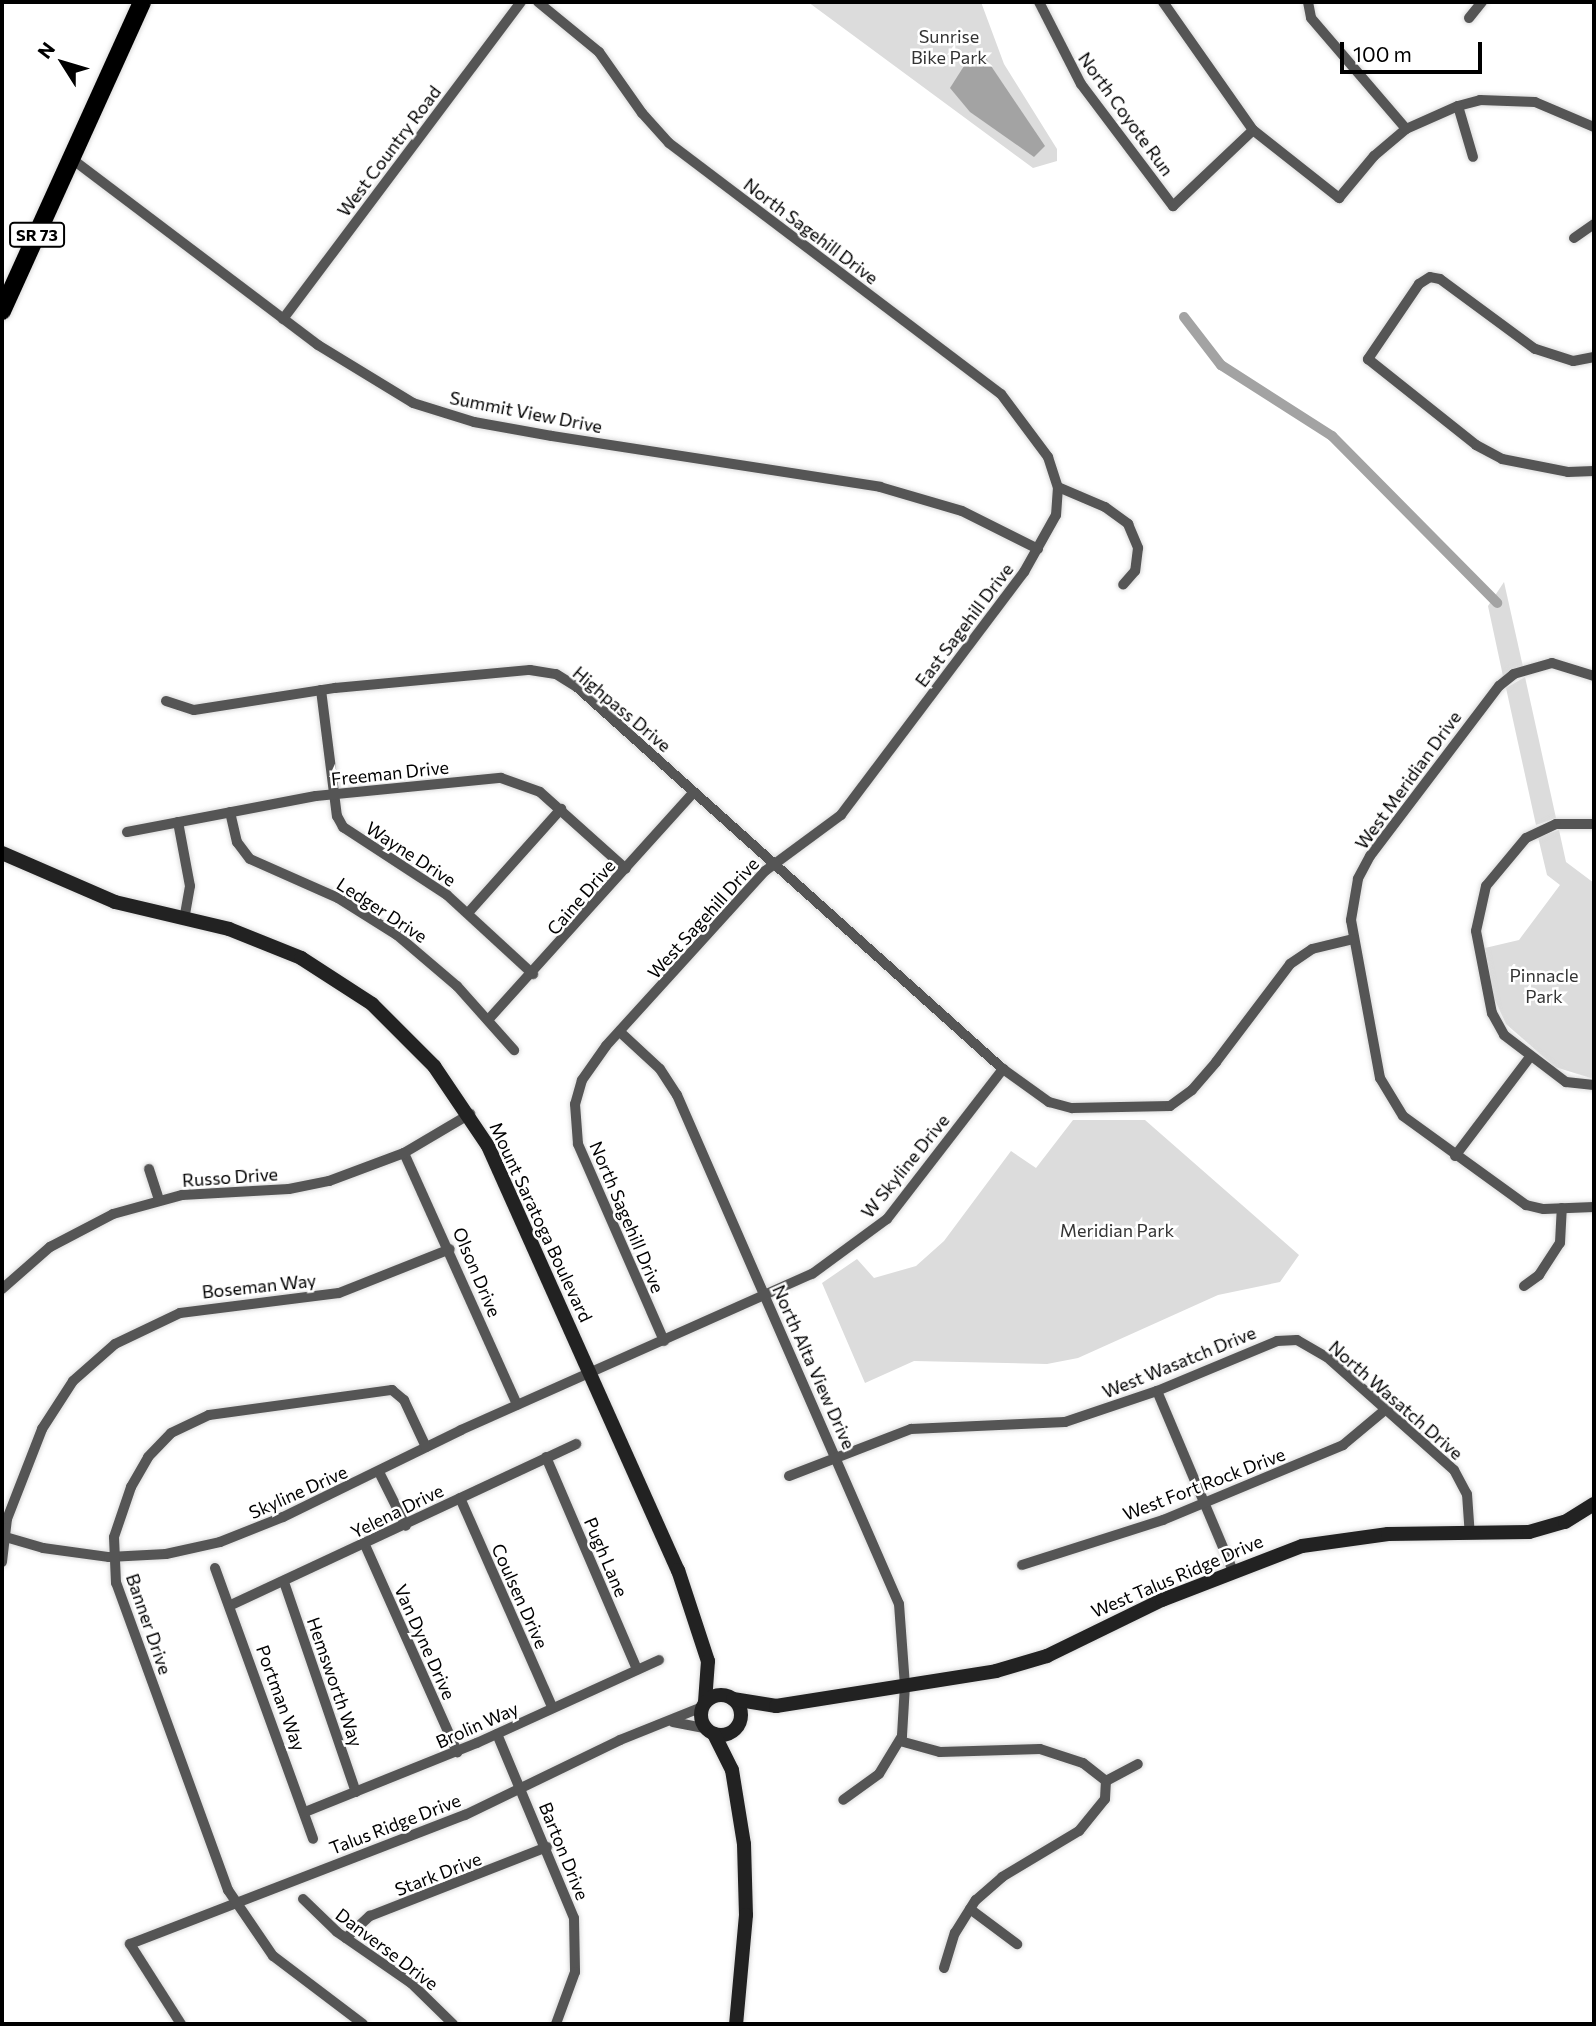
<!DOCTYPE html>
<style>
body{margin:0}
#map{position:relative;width:1596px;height:2026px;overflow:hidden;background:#fff;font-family:Commissioner,sans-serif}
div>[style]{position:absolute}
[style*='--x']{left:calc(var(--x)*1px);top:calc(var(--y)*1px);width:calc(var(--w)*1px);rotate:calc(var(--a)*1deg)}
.green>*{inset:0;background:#dcdcdc}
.water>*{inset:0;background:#a3a3a3}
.canal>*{height:10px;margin:-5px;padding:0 5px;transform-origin:5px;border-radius:5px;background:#a3a3a3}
.roads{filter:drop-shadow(0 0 2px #dbdbdb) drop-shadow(0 0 2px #dbdbdb)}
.street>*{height:10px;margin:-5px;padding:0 5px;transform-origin:5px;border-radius:5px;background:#555}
.secondary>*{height:14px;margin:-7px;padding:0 7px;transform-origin:7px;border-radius:7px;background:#222}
.secondary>.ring{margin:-7px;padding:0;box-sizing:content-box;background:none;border:14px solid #222;border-radius:50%}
.highway>*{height:18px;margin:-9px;padding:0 9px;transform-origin:9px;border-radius:9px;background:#000}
span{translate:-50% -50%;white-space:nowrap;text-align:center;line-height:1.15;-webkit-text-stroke:5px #fff;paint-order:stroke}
.shield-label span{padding:2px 5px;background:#fff;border:2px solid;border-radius:5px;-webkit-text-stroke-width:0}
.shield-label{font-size:16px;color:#000;font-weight:700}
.park-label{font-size:18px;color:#333}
.street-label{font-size:18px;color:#000}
.frame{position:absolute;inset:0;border:4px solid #000;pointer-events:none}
.north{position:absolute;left:28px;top:28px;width:70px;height:70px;-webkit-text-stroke:5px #fff;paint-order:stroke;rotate:307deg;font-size:19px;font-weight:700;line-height:28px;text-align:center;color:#000}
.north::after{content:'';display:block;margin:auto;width:24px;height:32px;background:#000;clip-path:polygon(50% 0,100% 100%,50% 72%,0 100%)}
.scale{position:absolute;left:1340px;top:42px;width:142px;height:32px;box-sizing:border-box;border:4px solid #000;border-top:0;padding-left:9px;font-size:21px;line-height:24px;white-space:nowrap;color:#000;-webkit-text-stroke:5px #fff;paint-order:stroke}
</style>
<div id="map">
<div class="green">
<i style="clip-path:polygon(808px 2px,981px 2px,1004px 64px,1057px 149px,1057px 161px,1033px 168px)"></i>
<i style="clip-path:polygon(1504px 582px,1523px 667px,1503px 676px,1488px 606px)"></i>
<i style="clip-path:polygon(1525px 677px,1556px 818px,1536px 825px,1506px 688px)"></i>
<i style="clip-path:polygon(1559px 830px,1566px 862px,1594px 883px,1594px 1079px,1555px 1067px,1506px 1024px,1494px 998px,1485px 948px,1519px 940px,1560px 885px,1547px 875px,1538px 837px)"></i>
<i style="clip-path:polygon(1073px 1120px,1145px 1120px,1299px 1255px,1280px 1282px,1218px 1295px,1078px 1358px,1047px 1364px,914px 1361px,865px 1383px,822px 1283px,857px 1259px,874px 1278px,916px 1266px,944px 1241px,1011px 1151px,1036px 1168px)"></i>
</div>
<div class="water">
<i style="clip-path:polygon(985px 57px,1045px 146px,1034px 157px,970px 112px,950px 88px,964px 66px)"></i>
</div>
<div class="canal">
<i style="--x:1184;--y:317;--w:61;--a:52.4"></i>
<i style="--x:1221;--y:365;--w:132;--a:32.6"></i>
<i style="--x:1332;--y:436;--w:235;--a:45.3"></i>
</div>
<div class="roads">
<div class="street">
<i style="--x:538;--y:2;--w:79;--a:39.3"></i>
<i style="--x:599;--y:52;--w:75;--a:54.8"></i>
<i style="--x:642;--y:113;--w:40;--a:48"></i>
<i style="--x:669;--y:143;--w:416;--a:37.1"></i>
<i style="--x:1001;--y:394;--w:79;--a:53.3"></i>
<i style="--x:1048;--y:457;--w:32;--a:72"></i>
<i style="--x:1058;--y:487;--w:28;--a:94"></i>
<i style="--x:1056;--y:515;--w:65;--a:119.3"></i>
<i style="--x:1024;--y:572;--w:304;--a:127"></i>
<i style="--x:841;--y:815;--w:94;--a:143.6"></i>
<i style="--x:765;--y:871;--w:236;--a:132.3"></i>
<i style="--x:606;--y:1046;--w:42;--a:125.2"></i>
<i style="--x:582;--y:1080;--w:25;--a:106"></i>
<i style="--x:575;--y:1104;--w:40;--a:85.7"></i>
<i style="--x:578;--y:1144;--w:215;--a:66.4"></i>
<i style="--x:1039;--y:2;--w:92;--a:62.9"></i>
<i style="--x:1081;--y:84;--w:153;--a:53"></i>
<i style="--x:1173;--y:206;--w:110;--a:-43.5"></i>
<i style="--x:1163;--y:2;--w:156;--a:54.9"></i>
<i style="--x:1253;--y:130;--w:110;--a:38.3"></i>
<i style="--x:1339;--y:198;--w:55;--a:-50.2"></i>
<i style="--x:1374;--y:156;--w:42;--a:-40.2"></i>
<i style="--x:1406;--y:129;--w:57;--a:-23.9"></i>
<i style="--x:1458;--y:106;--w:23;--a:-15"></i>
<i style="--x:1480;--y:100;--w:55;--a:2.1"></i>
<i style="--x:1535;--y:102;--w:64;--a:23"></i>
<i style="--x:1308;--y:2;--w:16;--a:79"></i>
<i style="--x:1311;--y:18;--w:146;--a:49.4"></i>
<i style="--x:1469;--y:18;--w:21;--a:-51"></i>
<i style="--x:1458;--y:106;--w:53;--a:73.6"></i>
<i style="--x:72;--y:159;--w:308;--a:37.1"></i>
<i style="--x:318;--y:345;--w:111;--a:31.4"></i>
<i style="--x:413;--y:403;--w:64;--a:17.3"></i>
<i style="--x:474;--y:422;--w:79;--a:10.2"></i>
<i style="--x:552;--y:436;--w:332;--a:8.8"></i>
<i style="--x:880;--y:487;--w:85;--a:16.3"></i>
<i style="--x:962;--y:511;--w:85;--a:26.6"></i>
<i style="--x:1574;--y:238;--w:24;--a:-35"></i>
<i style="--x:283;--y:319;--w:396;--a:-53.1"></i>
<i style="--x:1594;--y:357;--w:21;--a:169"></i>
<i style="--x:1573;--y:361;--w:40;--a:-162"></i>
<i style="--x:1535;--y:349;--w:118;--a:-143.6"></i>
<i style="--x:1440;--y:279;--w:10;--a:-169"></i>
<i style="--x:1430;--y:277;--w:13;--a:148"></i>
<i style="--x:1419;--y:284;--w:91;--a:124.2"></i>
<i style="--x:1368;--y:359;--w:138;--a:38.5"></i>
<i style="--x:1476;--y:445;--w:30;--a:28"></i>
<i style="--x:1502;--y:459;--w:67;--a:11.1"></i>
<i style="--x:1568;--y:472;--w:26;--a:-2"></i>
<i style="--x:1058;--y:487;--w:51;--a:23.1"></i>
<i style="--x:1105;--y:507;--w:29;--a:36"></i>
<i style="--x:1128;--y:524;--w:26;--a:67"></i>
<i style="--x:1138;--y:548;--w:23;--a:97"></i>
<i style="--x:1135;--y:571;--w:18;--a:131"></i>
<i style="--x:1594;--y:676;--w:44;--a:-162.8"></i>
<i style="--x:1552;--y:663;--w:40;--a:164"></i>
<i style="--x:1514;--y:674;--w:19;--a:141"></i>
<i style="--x:1499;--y:686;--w:213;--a:127.2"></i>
<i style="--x:1370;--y:856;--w:26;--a:118"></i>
<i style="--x:1358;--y:879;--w:42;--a:99.7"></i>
<i style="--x:1351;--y:920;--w:161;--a:79.6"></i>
<i style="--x:1380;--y:1078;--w:44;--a:58.8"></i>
<i style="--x:1403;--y:1116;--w:152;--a:35.9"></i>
<i style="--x:1526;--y:1205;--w:18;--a:13"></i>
<i style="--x:1544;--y:1209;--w:50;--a:-2.3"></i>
<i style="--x:321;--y:690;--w:127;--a:82.8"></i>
<i style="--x:337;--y:816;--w:13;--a:61"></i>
<i style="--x:343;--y:827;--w:124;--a:33.2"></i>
<i style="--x:447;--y:895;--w:117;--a:42.6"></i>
<i style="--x:166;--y:701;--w:29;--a:18"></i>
<i style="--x:194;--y:710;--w:143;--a:-8.9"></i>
<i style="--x:335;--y:688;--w:196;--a:-5.3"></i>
<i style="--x:530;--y:670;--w:26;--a:9"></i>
<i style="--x:556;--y:674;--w:26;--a:32"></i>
<i style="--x:578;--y:688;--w:571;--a:41.88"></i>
<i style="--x:1003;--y:1069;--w:57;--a:35.7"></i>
<i style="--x:1049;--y:1102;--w:24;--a:15"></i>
<i style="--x:1072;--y:1108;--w:98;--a:-1.2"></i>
<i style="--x:1170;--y:1106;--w:27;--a:-36"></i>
<i style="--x:1192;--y:1090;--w:37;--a:-49"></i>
<i style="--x:1216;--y:1062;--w:123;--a:-52.9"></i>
<i style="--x:1290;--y:964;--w:27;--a:-34"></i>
<i style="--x:1312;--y:949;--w:42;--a:-13.7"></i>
<i style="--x:230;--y:812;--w:31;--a:77"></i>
<i style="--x:237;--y:842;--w:21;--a:53"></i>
<i style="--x:250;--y:859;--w:96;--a:23.9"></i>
<i style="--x:338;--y:898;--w:70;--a:32.1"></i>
<i style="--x:397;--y:935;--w:79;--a:40.4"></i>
<i style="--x:457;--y:986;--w:86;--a:48.3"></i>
<i style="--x:178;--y:822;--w:65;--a:79.4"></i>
<i style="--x:190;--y:886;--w:34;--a:100"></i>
<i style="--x:1594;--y:824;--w:38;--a:180"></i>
<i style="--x:1556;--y:824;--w:33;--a:155"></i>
<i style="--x:1526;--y:838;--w:62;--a:129.8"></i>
<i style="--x:1486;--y:886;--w:46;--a:102.5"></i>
<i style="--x:1476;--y:931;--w:84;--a:79"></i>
<i style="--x:1492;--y:1013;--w:25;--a:61"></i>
<i style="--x:1504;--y:1035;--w:78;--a:37.2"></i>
<i style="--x:1566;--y:1082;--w:28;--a:6"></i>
<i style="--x:127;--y:832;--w:192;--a:-10.8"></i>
<i style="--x:316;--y:796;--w:186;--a:-5.6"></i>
<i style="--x:501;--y:778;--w:41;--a:19.7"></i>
<i style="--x:540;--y:792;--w:115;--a:41.8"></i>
<i style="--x:468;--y:913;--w:140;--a:-48.2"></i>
<i style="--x:488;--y:1020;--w:307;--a:-47.9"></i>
<i style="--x:620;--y:1032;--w:54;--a:42.8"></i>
<i style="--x:660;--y:1069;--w:31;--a:57"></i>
<i style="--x:677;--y:1095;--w:555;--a:66.44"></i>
<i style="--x:899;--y:1604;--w:81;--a:85.8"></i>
<i style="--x:905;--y:1685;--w:51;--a:93.4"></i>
<i style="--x:902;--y:1736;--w:44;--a:121.2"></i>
<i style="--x:879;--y:1774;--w:44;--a:144.2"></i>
<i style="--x:404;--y:1153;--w:276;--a:65.8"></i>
<i style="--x:1455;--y:1156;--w:123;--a:-52.9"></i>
<i style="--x:149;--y:1169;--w:33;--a:72"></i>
<i style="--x:1524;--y:1286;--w:19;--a:-36"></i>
<i style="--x:1539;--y:1275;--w:38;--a:-57"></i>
<i style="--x:1560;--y:1243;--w:35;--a:-87"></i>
<i style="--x:2;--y:1289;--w:64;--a:-41.2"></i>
<i style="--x:50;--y:1247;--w:71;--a:-27.6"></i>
<i style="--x:113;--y:1214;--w:72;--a:-15.4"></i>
<i style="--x:182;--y:1195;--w:107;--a:-3.2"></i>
<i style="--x:289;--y:1189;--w:41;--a:-11.3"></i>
<i style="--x:329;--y:1181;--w:80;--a:-20.5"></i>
<i style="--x:404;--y:1153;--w:77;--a:-30.6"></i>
<i style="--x:1157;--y:1391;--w:195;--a:67.1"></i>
<i style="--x:546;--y:1457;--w:231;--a:66.8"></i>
<i style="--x:379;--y:1472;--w:60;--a:63.4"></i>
<i style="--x:789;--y:1476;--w:131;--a:-21.1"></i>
<i style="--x:911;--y:1429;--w:154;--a:-2.6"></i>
<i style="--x:1065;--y:1422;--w:97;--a:-18.6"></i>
<i style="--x:1157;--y:1391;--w:130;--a:-22.6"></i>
<i style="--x:1277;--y:1341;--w:20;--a:-3"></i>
<i style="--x:1297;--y:1340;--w:34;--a:30"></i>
<i style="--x:1327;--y:1357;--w:170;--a:41.7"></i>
<i style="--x:1454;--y:1470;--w:27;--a:62"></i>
<i style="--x:1467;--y:1494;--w:39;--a:86"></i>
<i style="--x:460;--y:1498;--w:228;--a:66.2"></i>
<i style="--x:2;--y:1536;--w:43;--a:16.3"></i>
<i style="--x:43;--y:1548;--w:67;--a:7.8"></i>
<i style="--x:109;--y:1557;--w:57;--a:-3"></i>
<i style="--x:166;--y:1554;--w:55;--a:-12.5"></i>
<i style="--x:220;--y:1542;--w:68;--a:-21.6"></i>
<i style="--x:283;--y:1517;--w:198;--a:-26"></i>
<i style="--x:461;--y:1430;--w:384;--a:-24"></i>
<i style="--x:812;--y:1274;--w:93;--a:-36.3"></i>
<i style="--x:887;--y:1219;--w:190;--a:-52.3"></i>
<i style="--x:365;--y:1545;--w:227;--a:66"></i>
<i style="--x:2;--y:1562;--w:43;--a:-83.4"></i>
<i style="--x:7;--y:1519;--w:97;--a:-68.7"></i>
<i style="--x:42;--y:1429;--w:57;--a:-57.1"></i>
<i style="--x:73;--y:1381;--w:56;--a:-41.4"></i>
<i style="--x:115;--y:1344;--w:72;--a:-25.5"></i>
<i style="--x:180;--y:1313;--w:160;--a:-7.2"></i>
<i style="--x:339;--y:1293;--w:119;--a:-21.6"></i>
<i style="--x:1022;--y:1565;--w:148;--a:-17.7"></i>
<i style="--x:1163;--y:1520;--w:195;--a:-22.6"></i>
<i style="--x:1343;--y:1445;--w:56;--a:-39.9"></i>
<i style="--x:215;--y:1568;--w:288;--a:70.1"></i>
<i style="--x:284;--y:1582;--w:222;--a:71.1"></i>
<i style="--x:231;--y:1605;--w:381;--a:-25"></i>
<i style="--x:673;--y:1722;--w:33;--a:11"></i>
<i style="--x:497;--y:1734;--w:199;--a:67.3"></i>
<i style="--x:574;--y:1918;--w:54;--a:88.9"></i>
<i style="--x:575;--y:1972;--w:55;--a:110.1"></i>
<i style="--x:900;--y:1741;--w:41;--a:15.4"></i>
<i style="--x:940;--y:1752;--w:100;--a:-1.7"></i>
<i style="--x:1040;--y:1749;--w:45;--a:18"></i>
<i style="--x:1083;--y:1763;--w:29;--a:38"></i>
<i style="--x:1106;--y:1781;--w:36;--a:-28"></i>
<i style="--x:305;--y:1812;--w:185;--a:-21.9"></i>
<i style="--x:477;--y:1743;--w:200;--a:-24.5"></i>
<i style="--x:303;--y:1899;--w:47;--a:44.1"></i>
<i style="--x:337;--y:1932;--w:90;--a:34.6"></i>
<i style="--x:411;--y:1983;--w:59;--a:44.3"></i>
<i style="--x:970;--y:1909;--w:59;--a:36.7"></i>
<i style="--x:346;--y:1938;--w:33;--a:-43"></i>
<i style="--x:370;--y:1916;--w:190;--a:-21.3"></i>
<i style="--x:944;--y:1968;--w:37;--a:-73"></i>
<i style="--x:955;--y:1933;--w:39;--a:-58"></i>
<i style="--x:976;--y:1900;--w:35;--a:-41"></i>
<i style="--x:1002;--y:1877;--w:90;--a:-30.9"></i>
<i style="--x:1079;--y:1831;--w:41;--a:-50.9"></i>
<i style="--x:1105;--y:1799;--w:18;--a:-87"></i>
<i style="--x:181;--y:2024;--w:95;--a:-122.5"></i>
<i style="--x:130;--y:1944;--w:359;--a:-21.1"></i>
<i style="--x:465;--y:1815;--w:172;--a:-25.8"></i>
<i style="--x:620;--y:1740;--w:88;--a:-21.9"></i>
<i style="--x:363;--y:2024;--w:113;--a:-142.9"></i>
<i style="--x:273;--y:1956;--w:80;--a:-124.3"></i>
<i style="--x:228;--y:1890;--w:327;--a:-110"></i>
<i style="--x:116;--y:1583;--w:46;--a:-92.5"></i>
<i style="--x:114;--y:1537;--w:53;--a:-71.2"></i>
<i style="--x:131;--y:1487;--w:34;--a:-60"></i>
<i style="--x:148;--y:1457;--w:33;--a:-46"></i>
<i style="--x:171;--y:1433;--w:42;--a:-25.3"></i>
<i style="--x:209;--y:1415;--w:185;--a:-7.8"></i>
<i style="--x:392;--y:1390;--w:16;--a:40"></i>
<i style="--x:404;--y:1400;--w:52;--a:64.9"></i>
</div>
<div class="secondary">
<i style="--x:2;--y:853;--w:123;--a:23.4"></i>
<i style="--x:115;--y:902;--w:117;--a:13.3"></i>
<i style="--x:229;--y:929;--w:78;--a:21.9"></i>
<i style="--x:301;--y:958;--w:85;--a:32.9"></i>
<i style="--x:372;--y:1004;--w:88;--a:45"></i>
<i style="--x:434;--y:1066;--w:97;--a:56"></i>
<i style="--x:488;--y:1146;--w:465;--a:65.9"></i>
<i style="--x:678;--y:1570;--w:96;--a:71.8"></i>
<i style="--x:708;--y:1661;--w:41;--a:94.2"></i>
<i class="ring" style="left:701px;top:1695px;width:26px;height:26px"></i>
<i style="--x:733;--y:1699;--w:44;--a:9.2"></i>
<i style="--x:776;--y:1706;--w:223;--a:-9"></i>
<i style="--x:996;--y:1671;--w:53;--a:-16.4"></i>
<i style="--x:1047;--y:1656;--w:128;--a:-26"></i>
<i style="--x:1162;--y:1600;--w:150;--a:-21.1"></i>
<i style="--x:1302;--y:1546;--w:87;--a:-7.9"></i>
<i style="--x:1388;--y:1534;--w:141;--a:-0.8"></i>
<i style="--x:1529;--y:1532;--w:37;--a:-16"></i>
<i style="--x:1565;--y:1522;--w:34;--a:-32"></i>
<i style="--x:714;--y:1734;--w:40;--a:63.4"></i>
<i style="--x:732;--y:1770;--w:75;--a:80.8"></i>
<i style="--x:744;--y:1844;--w:71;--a:88.4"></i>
<i style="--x:746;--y:1915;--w:109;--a:95.2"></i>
</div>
<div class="highway">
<i style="--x:2;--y:311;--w:339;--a:-65.6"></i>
</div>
</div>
<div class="shield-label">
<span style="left:37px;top:235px">SR 73</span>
</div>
<div class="park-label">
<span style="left:949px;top:47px">Sunrise<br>Bike Park</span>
<span style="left:1544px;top:986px">Pinnacle<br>Park</span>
<span style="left:1117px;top:1230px">Meridian Park</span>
</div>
<div class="street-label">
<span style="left:1126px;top:114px;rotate:54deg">North Coyote Run</span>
<span style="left:389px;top:151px;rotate:-53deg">West Country Road</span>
<span style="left:811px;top:231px;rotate:37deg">North Sagehill Drive</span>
<span style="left:526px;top:412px;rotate:11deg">Summit View Drive</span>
<span style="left:964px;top:625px;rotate:-53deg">East Sagehill Drive</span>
<span style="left:622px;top:709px;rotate:40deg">Highpass Drive</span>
<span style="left:390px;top:773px;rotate:-6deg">Freeman Drive</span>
<span style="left:1408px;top:780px;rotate:-54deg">West Meridian Drive</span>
<span style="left:411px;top:854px;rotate:33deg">Wayne Drive</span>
<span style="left:581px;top:897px;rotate:-49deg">Caine Drive</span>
<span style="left:382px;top:910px;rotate:33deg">Ledger Drive</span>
<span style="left:703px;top:918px;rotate:-48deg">West Sagehill Drive</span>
<span style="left:905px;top:1166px;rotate:-51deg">W Skyline Drive</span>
<span style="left:230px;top:1177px;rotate:-4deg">Russo Drive</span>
<span style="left:627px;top:1217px;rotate:67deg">North Sagehill Drive</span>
<span style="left:541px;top:1222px;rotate:65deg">Mount Saratoga Boulevard</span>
<span style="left:477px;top:1272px;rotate:67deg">Olson Drive</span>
<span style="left:259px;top:1286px;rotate:-6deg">Boseman Way</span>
<span style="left:1179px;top:1362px;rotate:-22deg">West Wasatch Drive</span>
<span style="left:814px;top:1367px;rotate:66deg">North Alta View Drive</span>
<span style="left:1396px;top:1400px;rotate:41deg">North Wasatch Drive</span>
<span style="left:1204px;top:1484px;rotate:-21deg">West Fort Rock Drive</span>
<span style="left:298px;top:1492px;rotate:-24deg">Skyline Drive</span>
<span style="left:397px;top:1511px;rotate:-26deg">Yelena Drive</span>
<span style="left:606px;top:1557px;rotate:67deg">Pugh Lane</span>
<span style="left:1177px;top:1576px;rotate:-23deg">West Talus Ridge Drive</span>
<span style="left:520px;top:1596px;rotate:66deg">Coulsen Drive</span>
<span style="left:149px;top:1624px;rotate:71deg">Banner Drive</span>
<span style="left:425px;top:1642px;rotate:66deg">Van Dyne Drive</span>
<span style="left:335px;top:1682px;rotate:71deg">Hemsworth Way</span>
<span style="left:281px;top:1698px;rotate:70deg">Portman Way</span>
<span style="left:477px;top:1725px;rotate:-24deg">Brolin Way</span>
<span style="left:395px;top:1824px;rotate:-21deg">Talus Ridge Drive</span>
<span style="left:564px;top:1851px;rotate:68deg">Barton Drive</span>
<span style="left:438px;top:1874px;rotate:-21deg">Stark Drive</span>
<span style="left:387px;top:1949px;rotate:37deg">Danverse Drive</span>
</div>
<div class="frame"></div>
<div class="north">N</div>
<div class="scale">100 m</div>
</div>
